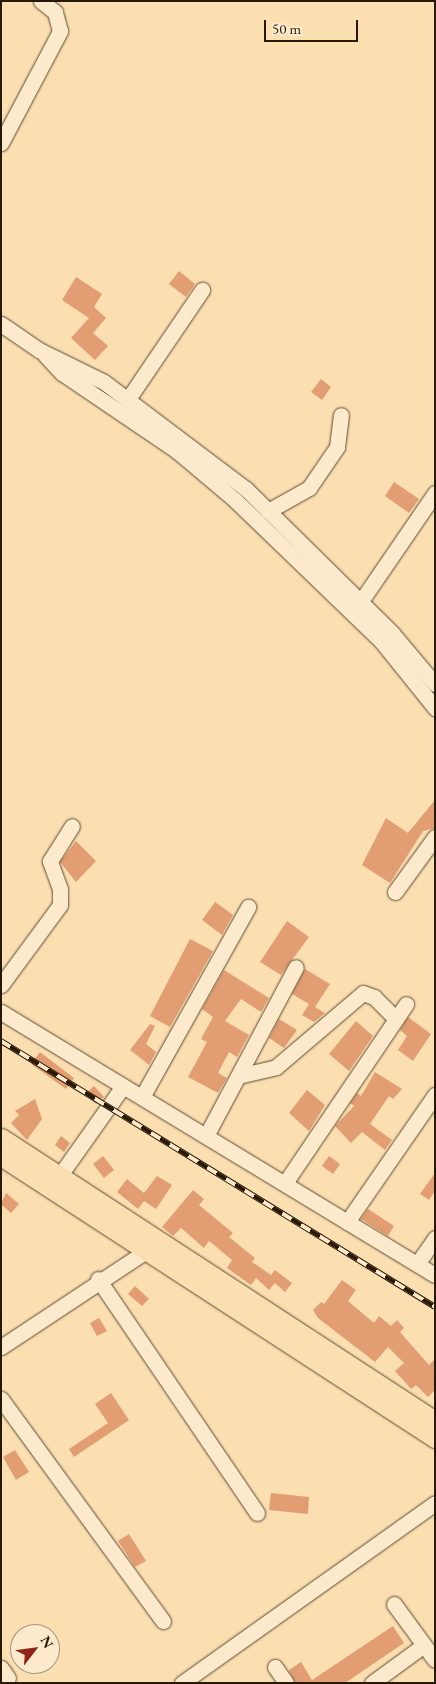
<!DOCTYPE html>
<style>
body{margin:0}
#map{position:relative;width:436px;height:1684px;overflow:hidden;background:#fcdfb1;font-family:"EB Garamond",serif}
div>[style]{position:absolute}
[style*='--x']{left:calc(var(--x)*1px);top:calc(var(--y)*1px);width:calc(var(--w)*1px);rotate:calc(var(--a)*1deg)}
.building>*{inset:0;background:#e29d72}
.roads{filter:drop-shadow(0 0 1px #5c4a32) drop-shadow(0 0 1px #5c4a32)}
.minor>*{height:15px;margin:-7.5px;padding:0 7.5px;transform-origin:7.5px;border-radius:7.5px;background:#fdeacc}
.major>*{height:19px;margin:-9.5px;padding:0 9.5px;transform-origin:9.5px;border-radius:9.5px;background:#fcdfb1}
.rail>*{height:5.5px;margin-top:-2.75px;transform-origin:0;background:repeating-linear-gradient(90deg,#fdeacc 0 11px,#271908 0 22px);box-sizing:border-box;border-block:1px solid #271908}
span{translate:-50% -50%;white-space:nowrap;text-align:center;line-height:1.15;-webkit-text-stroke:4px #fdeacc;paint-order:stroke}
.frame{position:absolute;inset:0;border:2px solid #271908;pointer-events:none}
.north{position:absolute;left:10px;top:1624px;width:50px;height:50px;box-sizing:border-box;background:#fdeacc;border:1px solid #a7967e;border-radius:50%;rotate:60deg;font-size:14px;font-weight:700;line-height:20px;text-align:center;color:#271908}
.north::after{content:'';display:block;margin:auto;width:18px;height:22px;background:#8f2418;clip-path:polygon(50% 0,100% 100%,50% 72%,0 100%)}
.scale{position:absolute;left:264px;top:20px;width:94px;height:22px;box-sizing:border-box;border:2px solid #271908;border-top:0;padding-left:6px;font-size:15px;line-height:18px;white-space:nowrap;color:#271908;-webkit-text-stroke:4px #fdeacc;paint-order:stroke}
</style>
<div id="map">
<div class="building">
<i style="clip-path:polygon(179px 271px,195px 284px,186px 297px,169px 284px)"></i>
<i style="clip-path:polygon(76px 277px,102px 294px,94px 307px,106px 318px,93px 333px,108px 346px,95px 360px,71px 338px,89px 318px,62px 300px)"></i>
<i style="clip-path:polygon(321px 379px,331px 387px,322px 400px,311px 392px)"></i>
<i style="clip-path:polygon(394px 482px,419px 499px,409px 513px,385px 496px)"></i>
<i style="clip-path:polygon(435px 800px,435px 828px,423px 831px,390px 883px,362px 865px,386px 818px,408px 833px)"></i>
<i style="clip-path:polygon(76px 841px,96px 861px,76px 882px,60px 862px)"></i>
<i style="clip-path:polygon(215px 902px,233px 915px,222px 935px,202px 920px)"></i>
<i style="clip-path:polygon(287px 921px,309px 937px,281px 975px,260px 962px)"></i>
<i style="clip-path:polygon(190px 939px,213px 951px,170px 1027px,150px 1016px)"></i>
<i style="clip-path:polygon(305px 969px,330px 984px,315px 1007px,325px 1013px,314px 1022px,302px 1015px,309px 1004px,292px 994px)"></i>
<i style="clip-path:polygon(224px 970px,269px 998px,261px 1012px,241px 999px,225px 1021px,249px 1035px,237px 1057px,229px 1052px,218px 1073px,227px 1078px,218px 1093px,188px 1077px,207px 1042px,201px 1039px,213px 1017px,202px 1009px)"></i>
<i style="clip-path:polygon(408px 1017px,431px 1034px,413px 1061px,398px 1050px,407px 1036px,400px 1030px)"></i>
<i style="clip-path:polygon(279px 1019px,297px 1030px,284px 1048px,269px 1038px)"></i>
<i style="clip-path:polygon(356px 1021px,373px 1036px,349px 1071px,329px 1054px)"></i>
<i style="clip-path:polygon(150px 1024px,155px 1026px,146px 1044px,156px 1052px,149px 1065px,130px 1050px)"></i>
<i style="clip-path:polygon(40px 1052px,74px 1078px,66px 1089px,31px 1064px)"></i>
<i style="clip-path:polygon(375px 1072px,402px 1089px,393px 1099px,389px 1096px,370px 1124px,392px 1140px,385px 1150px,362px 1132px,351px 1143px,335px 1126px,354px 1106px,350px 1103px,357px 1093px,361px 1096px)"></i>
<i style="clip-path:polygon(94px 1086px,104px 1097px,96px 1104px,85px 1094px)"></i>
<i style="clip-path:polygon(307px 1090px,325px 1105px,309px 1131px,289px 1113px)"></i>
<i style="clip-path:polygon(35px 1099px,42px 1119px,27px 1140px,11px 1123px,19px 1115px,15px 1111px)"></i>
<i style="clip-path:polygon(61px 1136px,70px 1143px,64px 1152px,55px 1145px)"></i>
<i style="clip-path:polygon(103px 1156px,114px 1170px,104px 1178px,93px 1164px)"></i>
<i style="clip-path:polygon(329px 1156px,340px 1164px,333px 1174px,322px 1166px)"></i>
<i style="clip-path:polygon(435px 1173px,435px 1191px,429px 1200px,420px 1194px)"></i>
<i style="clip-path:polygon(157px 1176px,172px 1185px,156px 1209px,144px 1201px,138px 1209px,117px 1192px,127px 1179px,144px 1193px)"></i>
<i style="clip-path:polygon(193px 1190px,204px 1199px,199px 1205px,233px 1233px,229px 1237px,255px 1258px,252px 1262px,271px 1275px,275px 1270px,292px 1283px,285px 1292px,275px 1283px,269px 1290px,256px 1278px,251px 1285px,227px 1268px,232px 1260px,209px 1241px,204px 1248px,181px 1228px,173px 1236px,162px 1227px)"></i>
<i style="clip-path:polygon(6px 1193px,19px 1204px,11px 1213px,1px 1204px)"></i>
<i style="clip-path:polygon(368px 1209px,394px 1226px,388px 1236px,361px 1219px)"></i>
<i style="clip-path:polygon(342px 1280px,356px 1290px,348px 1301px,374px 1323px,379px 1316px,391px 1326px,397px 1320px,404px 1328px,400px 1332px,429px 1365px,435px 1359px,435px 1390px,428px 1397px,416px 1385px,411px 1389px,395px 1371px,404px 1363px,388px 1347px,375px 1362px,318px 1318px,313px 1310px,321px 1302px,324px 1304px)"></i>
<i style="clip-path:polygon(135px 1286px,149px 1299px,142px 1306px,128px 1294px)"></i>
<i style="clip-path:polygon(99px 1318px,107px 1331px,97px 1336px,90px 1323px)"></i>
<i style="clip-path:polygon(111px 1393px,129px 1420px,74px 1457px,69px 1449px,108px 1423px,95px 1404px)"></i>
<i style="clip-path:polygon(15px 1450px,29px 1472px,16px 1480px,3px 1457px)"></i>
<i style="clip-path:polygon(271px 1493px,309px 1497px,308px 1514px,269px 1510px)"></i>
<i style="clip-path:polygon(129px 1534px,146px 1561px,135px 1567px,118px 1541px)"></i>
<i style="clip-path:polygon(393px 1626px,404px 1643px,345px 1683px,295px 1683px,289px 1670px,301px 1662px,312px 1680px)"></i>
</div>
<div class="roads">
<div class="minor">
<i style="--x:1;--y:143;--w:127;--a:-62.2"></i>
<i style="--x:60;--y:31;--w:20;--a:-105"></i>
<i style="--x:55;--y:12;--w:18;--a:-142"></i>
<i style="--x:1;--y:324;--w:46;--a:34.4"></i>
<i style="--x:39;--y:350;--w:72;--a:26.2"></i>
<i style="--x:104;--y:382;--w:178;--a:37"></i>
<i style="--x:246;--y:489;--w:205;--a:44.6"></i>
<i style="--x:392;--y:633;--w:67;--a:49.9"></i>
<i style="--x:45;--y:355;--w:25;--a:47"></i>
<i style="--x:62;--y:373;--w:139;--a:34.1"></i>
<i style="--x:177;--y:451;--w:76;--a:40.2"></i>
<i style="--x:235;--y:500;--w:204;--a:44"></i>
<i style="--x:382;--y:642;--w:85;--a:51.2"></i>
<i style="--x:128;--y:399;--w:132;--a:-55.8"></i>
<i style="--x:268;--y:511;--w:47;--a:-29.3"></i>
<i style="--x:309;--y:488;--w:50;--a:-55.7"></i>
<i style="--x:337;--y:447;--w:32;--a:-83"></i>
<i style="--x:361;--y:601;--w:131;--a:-55.6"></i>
<i style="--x:395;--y:892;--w:68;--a:-54"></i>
<i style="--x:1;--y:985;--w:99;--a:-53.6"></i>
<i style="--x:60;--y:905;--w:16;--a:-90"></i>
<i style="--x:60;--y:889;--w:30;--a:-110"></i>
<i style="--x:50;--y:861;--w:41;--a:-57.8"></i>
<i style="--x:1;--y:1012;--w:507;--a:31.22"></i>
<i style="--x:238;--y:1076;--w:39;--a:-13"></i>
<i style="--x:276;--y:1067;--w:114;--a:-40.4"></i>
<i style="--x:363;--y:993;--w:12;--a:20"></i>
<i style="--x:374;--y:997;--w:31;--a:45"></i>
<i style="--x:142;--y:1097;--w:218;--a:-60.8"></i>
<i style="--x:206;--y:1136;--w:191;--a:-62"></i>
<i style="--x:285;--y:1183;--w:216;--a:-55.9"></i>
<i style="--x:53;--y:1185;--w:121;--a:-54.7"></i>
<i style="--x:347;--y:1222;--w:155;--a:-55.3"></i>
<i style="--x:417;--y:1264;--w:32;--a:-55"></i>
<i style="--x:98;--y:1279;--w:283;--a:55.8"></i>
<i style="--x:1;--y:1347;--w:174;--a:-33.5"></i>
<i style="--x:1;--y:1399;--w:275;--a:53.9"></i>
<i style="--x:394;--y:1604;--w:69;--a:53.8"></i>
<i style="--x:275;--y:1667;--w:19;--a:55"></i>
<i style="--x:1;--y:1668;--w:12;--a:55"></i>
<i style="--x:182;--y:1683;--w:310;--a:-35.4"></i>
<i style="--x:372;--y:1683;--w:64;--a:-36.2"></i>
</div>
<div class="major">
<i style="--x:1;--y:1138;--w:518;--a:33.11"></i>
<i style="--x:1;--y:1156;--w:518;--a:33.01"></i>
</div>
</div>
<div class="rail">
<i style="--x:1;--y:1041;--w:509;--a:31.5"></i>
</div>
<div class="frame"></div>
<div class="north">N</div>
<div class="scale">50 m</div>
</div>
